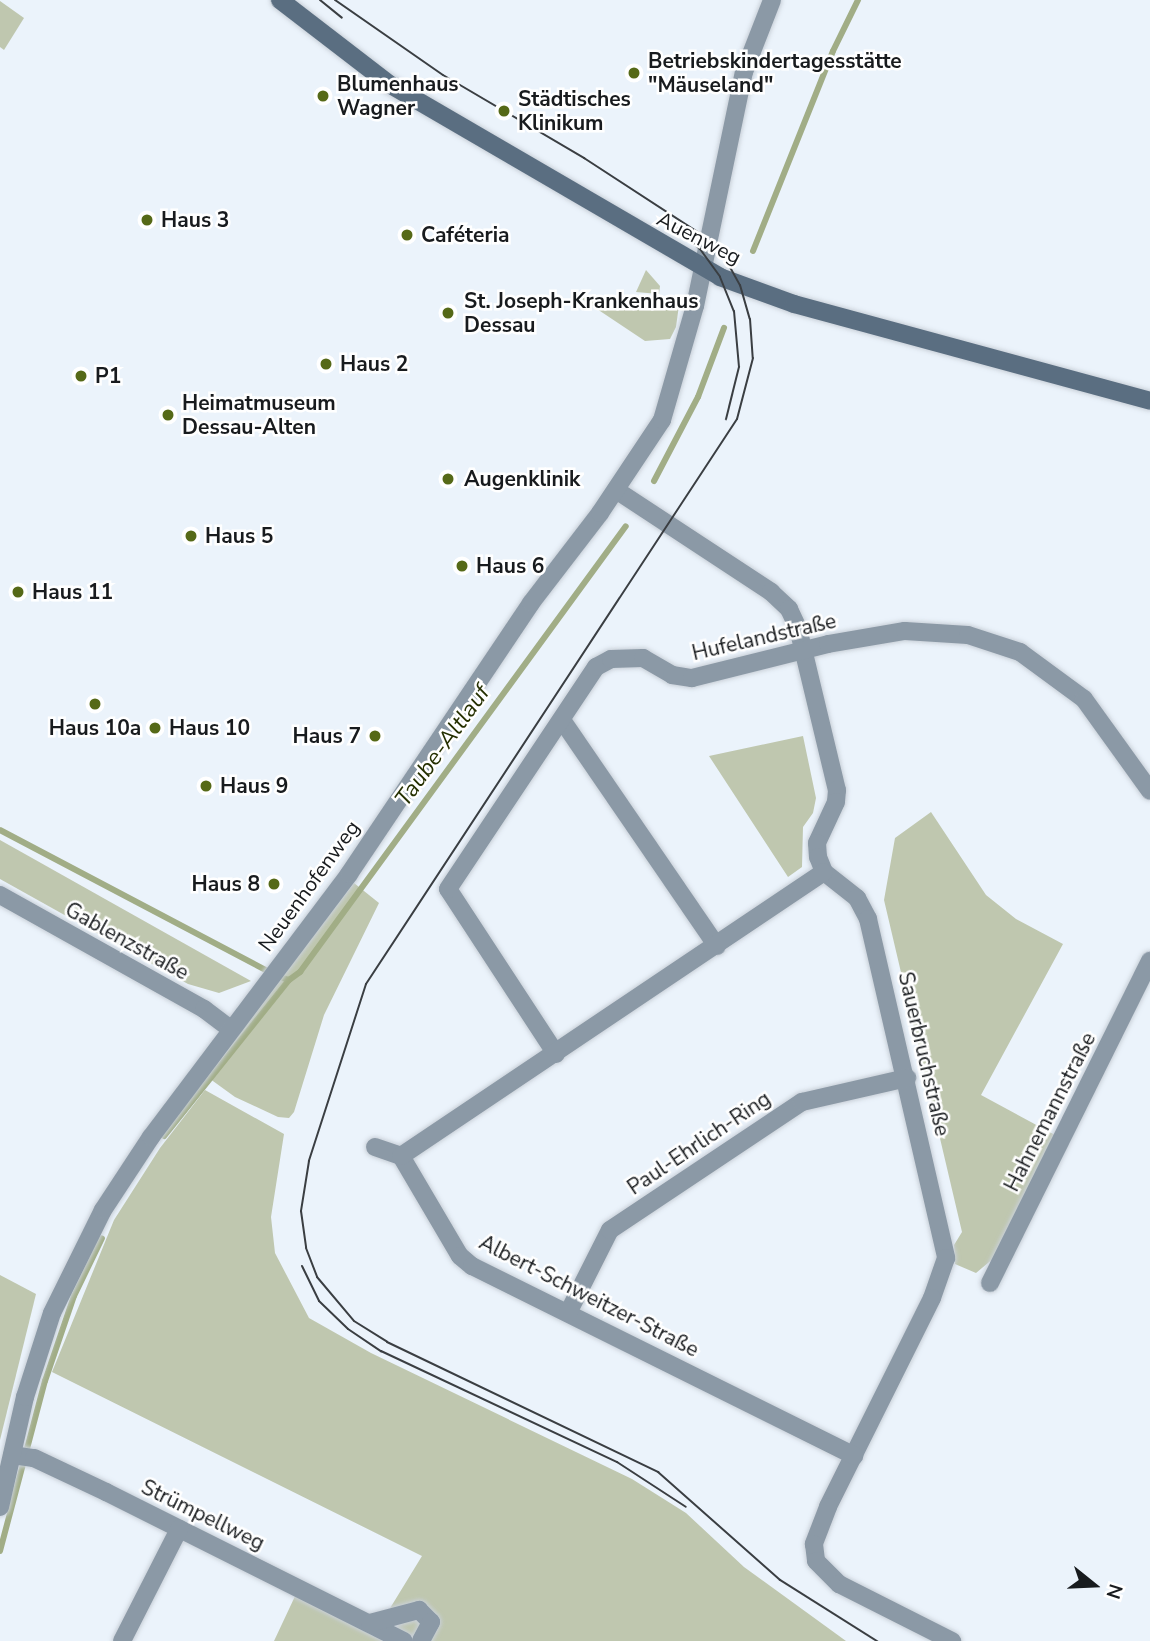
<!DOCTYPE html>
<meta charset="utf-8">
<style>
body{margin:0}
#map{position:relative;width:1150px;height:1641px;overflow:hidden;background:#ebf3fb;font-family:"Nunito Sans",sans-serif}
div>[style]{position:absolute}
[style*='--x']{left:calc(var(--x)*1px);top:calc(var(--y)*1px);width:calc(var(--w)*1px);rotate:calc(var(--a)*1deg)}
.green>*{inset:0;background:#bfc7af}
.stream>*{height:6px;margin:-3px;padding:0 3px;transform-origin:3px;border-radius:3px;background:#a1ad86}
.roads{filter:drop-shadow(0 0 2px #c9d0d8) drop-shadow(0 0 2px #c9d0d8)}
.street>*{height:18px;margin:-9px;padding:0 9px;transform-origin:9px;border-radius:9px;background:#8b99a6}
.secondary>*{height:18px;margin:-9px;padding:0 9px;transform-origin:9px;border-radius:9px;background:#5a6e81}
.tram>*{height:2px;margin:-1px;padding:0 1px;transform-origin:1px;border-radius:1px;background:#3a3e42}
.dots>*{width:19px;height:19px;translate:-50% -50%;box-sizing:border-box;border:4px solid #fff;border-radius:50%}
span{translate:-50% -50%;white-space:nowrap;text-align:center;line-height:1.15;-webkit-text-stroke:5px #fff;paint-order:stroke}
.poi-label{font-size:21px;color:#181b1e;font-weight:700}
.left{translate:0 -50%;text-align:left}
.right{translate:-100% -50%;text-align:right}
.street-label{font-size:21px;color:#181b1e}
.water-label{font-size:23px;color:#253001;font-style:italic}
.north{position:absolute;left:1059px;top:1550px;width:70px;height:70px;-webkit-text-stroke:5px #fff;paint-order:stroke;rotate:108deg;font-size:19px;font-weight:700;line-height:28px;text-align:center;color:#181b1e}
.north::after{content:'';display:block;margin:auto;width:24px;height:32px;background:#181b1e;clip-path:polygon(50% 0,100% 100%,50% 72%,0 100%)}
</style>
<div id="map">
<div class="green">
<i style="clip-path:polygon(0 1px,24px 18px,4px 50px,0 47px)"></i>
<i style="clip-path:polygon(646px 270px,660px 286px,659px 294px,636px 292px)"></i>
<i style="clip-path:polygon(579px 297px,679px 305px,676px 327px,670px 339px,645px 341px)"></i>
<i style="clip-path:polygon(803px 736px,816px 798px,813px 813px,803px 827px,802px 867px,788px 877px,709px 756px)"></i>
<i style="clip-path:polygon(931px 812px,986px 895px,1016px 919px,1063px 944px,981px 1095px,1055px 1135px,994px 1258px,976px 1273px,955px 1264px,954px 1245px,962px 1232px,884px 900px,895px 838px)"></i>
<i style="clip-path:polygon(0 840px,251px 981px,219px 993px,188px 984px,0 879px)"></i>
<i style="clip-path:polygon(354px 883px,379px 903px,324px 1015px,294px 1112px,289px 1118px,278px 1117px,235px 1097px,206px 1076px)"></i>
<i style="clip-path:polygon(205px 1090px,284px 1134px,271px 1217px,275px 1253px,309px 1318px,371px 1353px,632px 1479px,686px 1513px,744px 1567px,846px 1641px,274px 1641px,297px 1592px,373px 1636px,422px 1556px,52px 1372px,114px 1220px,160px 1148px)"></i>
<i style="clip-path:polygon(0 1275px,36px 1294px,0 1440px)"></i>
</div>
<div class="stream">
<i style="--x:753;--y:251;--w:215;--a:-68.2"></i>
<i style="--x:833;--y:51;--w:57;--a:-63.9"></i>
<i style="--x:654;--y:481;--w:95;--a:-62.4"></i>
<i style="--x:698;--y:397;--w:74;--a:-69.4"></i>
<i style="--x:0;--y:830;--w:301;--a:27.8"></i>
<i style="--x:283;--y:978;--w:6;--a:18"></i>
<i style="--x:289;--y:980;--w:14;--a:-36"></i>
<i style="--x:300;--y:972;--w:552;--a:-53.84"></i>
<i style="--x:164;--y:1136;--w:200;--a:-51.3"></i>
<i style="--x:0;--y:1551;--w:176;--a:-75.2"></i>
<i style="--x:45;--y:1381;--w:90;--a:-71.2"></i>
<i style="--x:74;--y:1296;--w:64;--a:-64.2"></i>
</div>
<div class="roads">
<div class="street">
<i style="--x:616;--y:490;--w:186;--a:33.3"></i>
<i style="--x:771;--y:592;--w:25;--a:43"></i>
<i style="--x:789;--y:609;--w:21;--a:65"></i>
<i style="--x:798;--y:628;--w:167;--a:76.5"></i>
<i style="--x:837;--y:790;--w:12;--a:95"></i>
<i style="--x:836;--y:802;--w:45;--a:114.9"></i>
<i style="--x:817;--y:843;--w:14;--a:86"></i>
<i style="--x:818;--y:857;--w:16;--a:68"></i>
<i style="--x:824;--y:872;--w:42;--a:38.2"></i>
<i style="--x:857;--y:898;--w:24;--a:62"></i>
<i style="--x:868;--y:919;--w:348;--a:77"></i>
<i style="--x:946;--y:1258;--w:42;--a:109.3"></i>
<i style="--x:932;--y:1298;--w:233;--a:116.5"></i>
<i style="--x:828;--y:1507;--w:40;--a:111"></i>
<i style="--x:814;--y:1544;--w:17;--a:83"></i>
<i style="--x:816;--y:1561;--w:33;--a:45"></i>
<i style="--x:839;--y:1584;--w:127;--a:26.8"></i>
<i style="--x:562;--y:720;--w:274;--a:55.6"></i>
<i style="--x:0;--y:895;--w:234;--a:29.2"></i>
<i style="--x:204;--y:1009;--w:34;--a:37"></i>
<i style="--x:556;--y:1054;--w:197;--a:-123.2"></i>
<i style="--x:448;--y:889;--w:267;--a:-56.3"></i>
<i style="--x:596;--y:667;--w:17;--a:-28"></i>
<i style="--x:611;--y:659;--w:32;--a:-2"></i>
<i style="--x:643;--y:658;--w:34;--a:30"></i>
<i style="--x:672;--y:675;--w:20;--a:9"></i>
<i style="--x:692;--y:678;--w:140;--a:-14"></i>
<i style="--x:828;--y:644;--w:78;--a:-9.6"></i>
<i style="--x:905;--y:631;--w:63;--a:3.6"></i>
<i style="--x:968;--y:635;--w:55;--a:18.1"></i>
<i style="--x:1020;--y:652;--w:79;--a:36.3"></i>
<i style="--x:1084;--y:699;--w:113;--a:54.3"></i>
<i style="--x:375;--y:1147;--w:28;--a:19"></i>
<i style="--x:401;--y:1156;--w:116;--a:59.5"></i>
<i style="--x:460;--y:1256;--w:16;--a:40"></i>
<i style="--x:472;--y:1266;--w:427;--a:26.4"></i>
<i style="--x:401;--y:1156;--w:509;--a:-33.88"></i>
<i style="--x:990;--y:1283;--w:360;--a:-63.6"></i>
<i style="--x:568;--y:1313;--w:93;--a:-63.2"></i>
<i style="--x:610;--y:1230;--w:231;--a:-33.7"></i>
<i style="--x:802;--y:1102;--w:108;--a:-12.9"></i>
<i style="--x:12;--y:1455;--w:22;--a:8"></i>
<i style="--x:34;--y:1458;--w:80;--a:25.3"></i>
<i style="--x:106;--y:1492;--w:333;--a:26.6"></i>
<i style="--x:0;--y:1507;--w:113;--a:-77.2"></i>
<i style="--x:25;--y:1397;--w:88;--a:-72.2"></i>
<i style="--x:52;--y:1313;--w:115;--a:-63.7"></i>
<i style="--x:103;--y:1210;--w:87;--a:-56.7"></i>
<i style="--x:151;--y:1137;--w:329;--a:-53"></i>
<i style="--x:349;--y:874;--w:326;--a:-56.1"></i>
<i style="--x:531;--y:603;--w:113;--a:-52.5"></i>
<i style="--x:600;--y:513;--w:112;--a:-56.3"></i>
<i style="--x:662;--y:420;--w:119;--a:-73.9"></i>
<i style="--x:695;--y:306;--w:239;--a:-78.2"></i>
<i style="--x:744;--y:72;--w:77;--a:-68.7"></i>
<i style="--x:370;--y:1623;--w:51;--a:-14.9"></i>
<i style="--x:419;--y:1610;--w:17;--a:45"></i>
<i style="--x:431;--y:1622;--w:21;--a:118"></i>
<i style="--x:122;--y:1641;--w:126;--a:-63"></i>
</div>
<div class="secondary">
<i style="--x:280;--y:0;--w:138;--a:37.6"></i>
<i style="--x:389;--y:84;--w:383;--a:30.2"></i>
<i style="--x:720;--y:277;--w:79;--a:20"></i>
<i style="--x:794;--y:304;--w:369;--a:15.2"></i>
</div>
</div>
<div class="tram">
<i style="--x:320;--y:0;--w:28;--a:39"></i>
<i style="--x:335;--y:0;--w:131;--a:34.8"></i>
<i style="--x:443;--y:75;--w:164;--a:30.5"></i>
<i style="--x:584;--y:158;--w:145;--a:33.1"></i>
<i style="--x:705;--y:237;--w:31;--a:48"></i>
<i style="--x:726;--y:260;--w:29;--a:61"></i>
<i style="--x:740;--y:285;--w:35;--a:74"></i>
<i style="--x:750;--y:319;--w:39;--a:86"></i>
<i style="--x:753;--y:358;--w:63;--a:104.7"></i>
<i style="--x:737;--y:419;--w:676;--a:123.29"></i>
<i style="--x:366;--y:984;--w:186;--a:107.9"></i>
<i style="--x:309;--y:1161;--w:51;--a:99.1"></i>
<i style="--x:301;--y:1211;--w:37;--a:82"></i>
<i style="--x:306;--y:1248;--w:31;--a:69"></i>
<i style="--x:317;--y:1277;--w:57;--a:49.9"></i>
<i style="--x:354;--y:1321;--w:39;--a:32"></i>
<i style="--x:387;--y:1342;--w:301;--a:25.6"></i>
<i style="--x:658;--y:1472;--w:163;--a:41.5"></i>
<i style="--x:780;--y:1580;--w:115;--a:32.2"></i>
<i style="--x:674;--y:225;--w:35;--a:43"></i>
<i style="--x:700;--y:249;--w:34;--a:54"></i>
<i style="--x:720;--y:277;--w:37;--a:68"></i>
<i style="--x:734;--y:311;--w:56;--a:84.9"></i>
<i style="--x:739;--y:367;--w:54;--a:104"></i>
<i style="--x:302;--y:1266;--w:39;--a:64"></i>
<i style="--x:319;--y:1301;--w:40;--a:44"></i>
<i style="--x:348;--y:1329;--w:40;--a:34"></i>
<i style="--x:381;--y:1351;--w:261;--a:25.2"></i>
<i style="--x:617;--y:1462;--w:82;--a:33.1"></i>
</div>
<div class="dots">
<i style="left:634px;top:73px;background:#556917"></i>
<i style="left:323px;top:96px;background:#556917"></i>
<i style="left:504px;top:111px;background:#556917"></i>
<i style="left:147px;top:220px;background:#556917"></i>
<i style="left:407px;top:235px;background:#556917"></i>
<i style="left:448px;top:313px;background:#556917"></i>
<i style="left:326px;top:364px;background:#556917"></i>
<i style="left:81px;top:376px;background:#556917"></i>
<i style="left:168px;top:415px;background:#556917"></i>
<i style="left:448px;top:479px;background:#556917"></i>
<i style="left:191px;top:536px;background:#556917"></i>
<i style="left:462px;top:566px;background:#556917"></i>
<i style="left:18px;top:592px;background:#556917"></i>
<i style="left:95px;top:704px;background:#556917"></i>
<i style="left:155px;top:728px;background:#556917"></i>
<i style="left:375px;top:736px;background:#556917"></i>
<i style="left:206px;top:786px;background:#556917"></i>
<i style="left:274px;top:884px;background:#556917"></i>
</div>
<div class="poi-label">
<span class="left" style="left:648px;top:73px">Betriebskindertagesstätte<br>"Mäuseland"</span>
<span class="left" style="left:337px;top:96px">Blumenhaus<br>Wagner</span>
<span class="left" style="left:518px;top:111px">Städtisches<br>Klinikum</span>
<span class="left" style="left:161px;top:220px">Haus 3</span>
<span class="left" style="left:421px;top:235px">Caféteria</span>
<span class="left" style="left:464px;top:313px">St. Joseph-Krankenhaus<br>Dessau</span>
<span class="left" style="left:340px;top:364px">Haus 2</span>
<span class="left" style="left:95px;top:376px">P1</span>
<span class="left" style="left:182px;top:415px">Heimatmuseum<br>Dessau-Alten</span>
<span class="left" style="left:464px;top:479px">Augenklinik</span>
<span class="left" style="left:205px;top:536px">Haus 5</span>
<span class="left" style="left:476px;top:566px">Haus 6</span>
<span class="left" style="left:32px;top:592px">Haus 11</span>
<span style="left:95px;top:728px">Haus 10a</span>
<span class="left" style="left:169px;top:728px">Haus 10</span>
<span class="right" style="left:361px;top:736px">Haus 7</span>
<span class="left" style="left:220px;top:786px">Haus 9</span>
<span class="right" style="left:260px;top:884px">Haus 8</span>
</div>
<div class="street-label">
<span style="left:699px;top:238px;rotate:27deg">Auenweg</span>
<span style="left:764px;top:637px;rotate:-13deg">Hufelandstraße</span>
<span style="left:309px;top:886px;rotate:-54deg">Neuenhofenweg</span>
<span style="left:127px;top:941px;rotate:29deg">Gablenzstraße</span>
<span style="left:924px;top:1054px;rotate:77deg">Sauerbruchstraße</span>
<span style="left:1050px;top:1112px;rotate:-63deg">Hahnemannstraße</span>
<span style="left:699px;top:1143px;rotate:-34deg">Paul-Ehrlich-Ring</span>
<span style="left:589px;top:1296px;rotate:27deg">Albert-Schweitzer-Straße</span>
<span style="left:203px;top:1515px;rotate:26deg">Strümpellweg</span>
</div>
<div class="water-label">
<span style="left:443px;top:746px;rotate:-54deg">Taube-Altlauf</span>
</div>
<div class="north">N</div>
</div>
